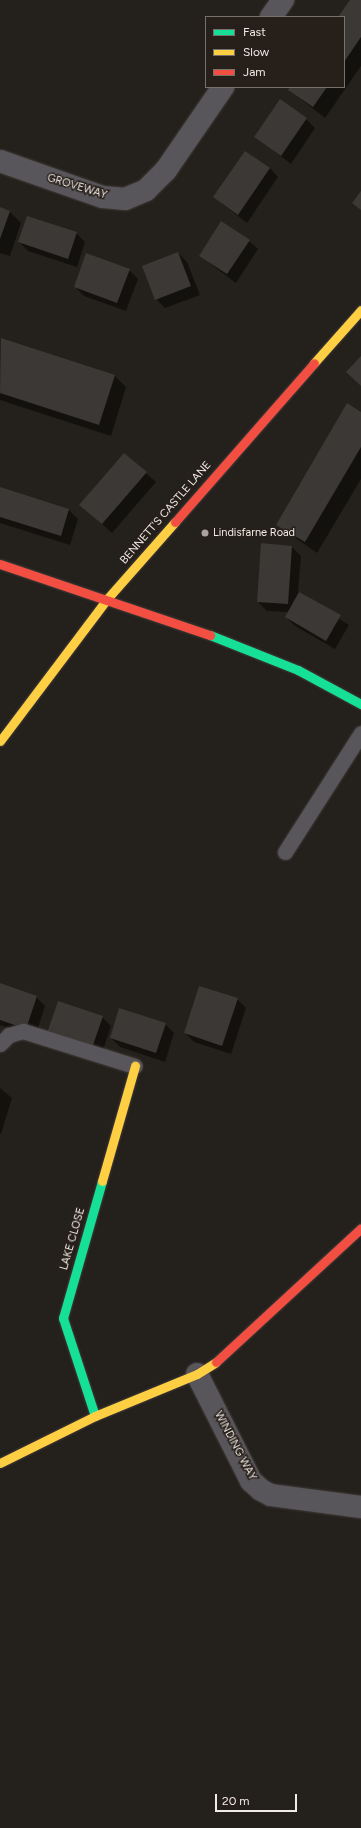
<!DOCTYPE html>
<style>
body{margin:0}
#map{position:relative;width:361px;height:1828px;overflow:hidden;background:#24201c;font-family:Figtree,sans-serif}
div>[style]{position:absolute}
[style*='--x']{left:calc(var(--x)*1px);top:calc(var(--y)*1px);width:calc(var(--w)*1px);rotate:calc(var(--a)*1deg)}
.shadow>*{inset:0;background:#0007}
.building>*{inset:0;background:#3c3835}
.roads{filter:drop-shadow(0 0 1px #403c39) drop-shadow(0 0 1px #403c39)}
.lane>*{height:15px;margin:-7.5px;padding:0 7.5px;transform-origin:7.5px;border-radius:7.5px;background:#59565b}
.street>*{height:22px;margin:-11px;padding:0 11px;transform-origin:11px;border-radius:11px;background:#59565b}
.fast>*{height:9px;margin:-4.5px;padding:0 4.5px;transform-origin:4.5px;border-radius:4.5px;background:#16e098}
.slow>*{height:9px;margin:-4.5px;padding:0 4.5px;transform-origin:4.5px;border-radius:4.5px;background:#ffcf43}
.jam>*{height:9px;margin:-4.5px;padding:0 4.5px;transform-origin:4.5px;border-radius:4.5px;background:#f24e42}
.dots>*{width:11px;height:11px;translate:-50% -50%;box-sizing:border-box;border:2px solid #271f19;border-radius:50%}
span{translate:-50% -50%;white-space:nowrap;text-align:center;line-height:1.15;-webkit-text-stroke:3px #271f19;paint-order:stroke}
.street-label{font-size:11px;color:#f0ebe6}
.poi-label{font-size:11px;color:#f0ebe6}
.left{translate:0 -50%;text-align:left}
.legend{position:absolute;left:205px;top:16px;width:140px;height:72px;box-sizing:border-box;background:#271f19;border:1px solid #77716b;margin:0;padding:5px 7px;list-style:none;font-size:12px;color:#f0ebe6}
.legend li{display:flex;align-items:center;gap:8px;height:20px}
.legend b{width:20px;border:1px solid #77716b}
.scale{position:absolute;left:215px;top:1794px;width:82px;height:18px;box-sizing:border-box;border:2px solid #f0ebe6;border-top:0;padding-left:5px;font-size:12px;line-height:14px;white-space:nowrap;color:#f0ebe6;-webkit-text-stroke:3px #271f19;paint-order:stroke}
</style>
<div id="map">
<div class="shadow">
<i style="clip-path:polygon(351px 0,361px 0,361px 66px,325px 118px,289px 90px,291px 87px,344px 87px,344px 17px,339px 17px)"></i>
<i style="clip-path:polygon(306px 119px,315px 128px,291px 164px,255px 137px)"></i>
<i style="clip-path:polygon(270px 168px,278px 177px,247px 223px,214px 197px)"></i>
<i style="clip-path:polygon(0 208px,10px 212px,21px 223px,10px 256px,0 253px)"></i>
<i style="clip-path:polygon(76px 233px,85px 242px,77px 267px,28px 251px,19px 242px)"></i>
<i style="clip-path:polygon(249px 241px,258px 249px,236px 283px,200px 256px)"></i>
<i style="clip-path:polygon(178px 253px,187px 262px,200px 295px,165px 308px,156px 299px)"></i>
<i style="clip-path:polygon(129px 270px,138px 279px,126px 311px,84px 296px,75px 287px)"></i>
<i style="clip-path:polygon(2px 339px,115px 376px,126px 387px,111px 436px,0 400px)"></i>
<i style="clip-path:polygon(361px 413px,361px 479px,317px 553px,277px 525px)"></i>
<i style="clip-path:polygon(124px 454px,156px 482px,112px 533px,90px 513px)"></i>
<i style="clip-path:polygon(0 488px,69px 510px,78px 519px,70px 545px,0 523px)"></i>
<i style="clip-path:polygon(292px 547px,301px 556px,298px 592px,349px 625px,335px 649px,295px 626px,286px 617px,288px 612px,267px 611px,258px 602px)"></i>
<i style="clip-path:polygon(0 984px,36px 997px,45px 1006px,35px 1037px,0 1025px)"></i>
<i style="clip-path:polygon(237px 999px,246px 1008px,231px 1054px,194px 1042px,185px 1033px)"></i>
<i style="clip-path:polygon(59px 1002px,102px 1017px,111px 1026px,100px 1059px)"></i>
<i style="clip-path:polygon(165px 1024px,174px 1033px,165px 1062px,120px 1047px,111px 1038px)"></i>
<i style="clip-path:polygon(0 1088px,12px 1098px,1px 1134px,0 1133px)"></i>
</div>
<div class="building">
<i style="clip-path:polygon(350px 0,361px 0,361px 37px,344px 62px,344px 17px,338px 17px)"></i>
<i style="clip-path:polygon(290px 87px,327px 87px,313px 107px,288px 90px)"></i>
<i style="clip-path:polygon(280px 99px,307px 118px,281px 156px,254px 137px)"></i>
<i style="clip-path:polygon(245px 151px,270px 168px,238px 215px,213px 197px)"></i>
<i style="clip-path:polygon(361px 191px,361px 210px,352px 203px)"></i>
<i style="clip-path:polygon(0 207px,10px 211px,0 239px)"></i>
<i style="clip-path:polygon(27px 216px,77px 232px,68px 259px,18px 242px)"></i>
<i style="clip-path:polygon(221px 221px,250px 240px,227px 274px,199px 256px)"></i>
<i style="clip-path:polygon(178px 252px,191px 286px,155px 300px,142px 266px)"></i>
<i style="clip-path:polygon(86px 253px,130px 269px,117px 303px,74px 287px)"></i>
<i style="clip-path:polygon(1px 338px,115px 375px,99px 425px,0 393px)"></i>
<i style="clip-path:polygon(361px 356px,361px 386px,346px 372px)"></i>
<i style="clip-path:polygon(347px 403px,361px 412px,361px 447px,305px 542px,276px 525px)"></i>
<i style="clip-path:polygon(124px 453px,147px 472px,102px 524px,79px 505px)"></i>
<i style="clip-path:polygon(0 487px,69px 509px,61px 536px,0 517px)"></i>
<i style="clip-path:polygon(261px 543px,292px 546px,288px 604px,257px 602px)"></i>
<i style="clip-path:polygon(299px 592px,341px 615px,326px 641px,285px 617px)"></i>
<i style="clip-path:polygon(0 983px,37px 996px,26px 1029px,0 1020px)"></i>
<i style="clip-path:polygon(199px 986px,238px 998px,222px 1046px,184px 1033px)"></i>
<i style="clip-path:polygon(58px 1001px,103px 1016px,91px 1051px,46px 1036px)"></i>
<i style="clip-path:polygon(119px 1008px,166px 1023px,156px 1053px,110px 1038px)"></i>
</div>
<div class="roads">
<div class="lane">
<i style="--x:285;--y:852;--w:141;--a:-57.4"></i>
<i style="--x:0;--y:1044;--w:13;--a:-45"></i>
<i style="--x:9;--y:1035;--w:15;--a:-16"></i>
<i style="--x:23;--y:1031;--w:117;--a:17.4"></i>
</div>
<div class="street">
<i style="--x:271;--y:17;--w:21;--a:-55"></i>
<i style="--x:0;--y:161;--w:109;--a:19.3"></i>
<i style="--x:103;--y:197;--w:22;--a:5"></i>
<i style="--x:125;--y:199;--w:23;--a:-23"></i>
<i style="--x:146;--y:190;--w:28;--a:-45"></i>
<i style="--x:166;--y:170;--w:101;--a:-55.5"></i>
<i style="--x:197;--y:1374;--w:120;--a:63.2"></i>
<i style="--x:251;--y:1481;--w:13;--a:42"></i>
<i style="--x:261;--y:1490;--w:11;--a:27"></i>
<i style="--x:271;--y:1495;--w:91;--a:7.6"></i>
</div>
<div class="fast">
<i style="--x:210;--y:635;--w:95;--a:21.7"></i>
<i style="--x:298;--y:670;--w:72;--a:28.4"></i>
<i style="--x:95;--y:1416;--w:103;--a:-108.1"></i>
<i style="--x:63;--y:1318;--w:142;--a:-74.1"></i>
</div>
<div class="slow">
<i style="--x:314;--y:363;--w:71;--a:-48.4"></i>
<i style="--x:0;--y:741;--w:178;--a:-53"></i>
<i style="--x:107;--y:599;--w:103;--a:-48.6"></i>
<i style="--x:102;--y:1181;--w:120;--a:-74"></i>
<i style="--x:0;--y:1463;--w:106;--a:-26.3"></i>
<i style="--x:95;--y:1416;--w:110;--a:-22.4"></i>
<i style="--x:197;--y:1374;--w:22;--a:-32"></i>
</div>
<div class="jam">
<i style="--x:175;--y:522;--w:211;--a:-48.8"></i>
<i style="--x:0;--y:564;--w:222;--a:18.7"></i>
<i style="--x:216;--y:1362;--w:197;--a:-42.7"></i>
</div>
</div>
<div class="dots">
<i style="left:205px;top:533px;background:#a9a49f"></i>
</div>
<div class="street-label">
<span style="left:77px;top:187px;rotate:17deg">GROVEWAY</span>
<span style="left:166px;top:513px;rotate:-49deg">BENNETT'S CASTLE LANE</span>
<span style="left:73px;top:1239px;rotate:-74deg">LAKE CLOSE</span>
<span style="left:235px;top:1446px;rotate:62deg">WINDING WAY</span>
</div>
<div class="poi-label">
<span class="left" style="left:213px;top:533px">Lindisfarne Road</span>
</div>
<ul class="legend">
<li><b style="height:5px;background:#16e098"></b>Fast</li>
<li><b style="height:5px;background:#ffcf43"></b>Slow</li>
<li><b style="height:5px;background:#f24e42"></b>Jam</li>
</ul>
<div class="scale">20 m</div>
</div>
